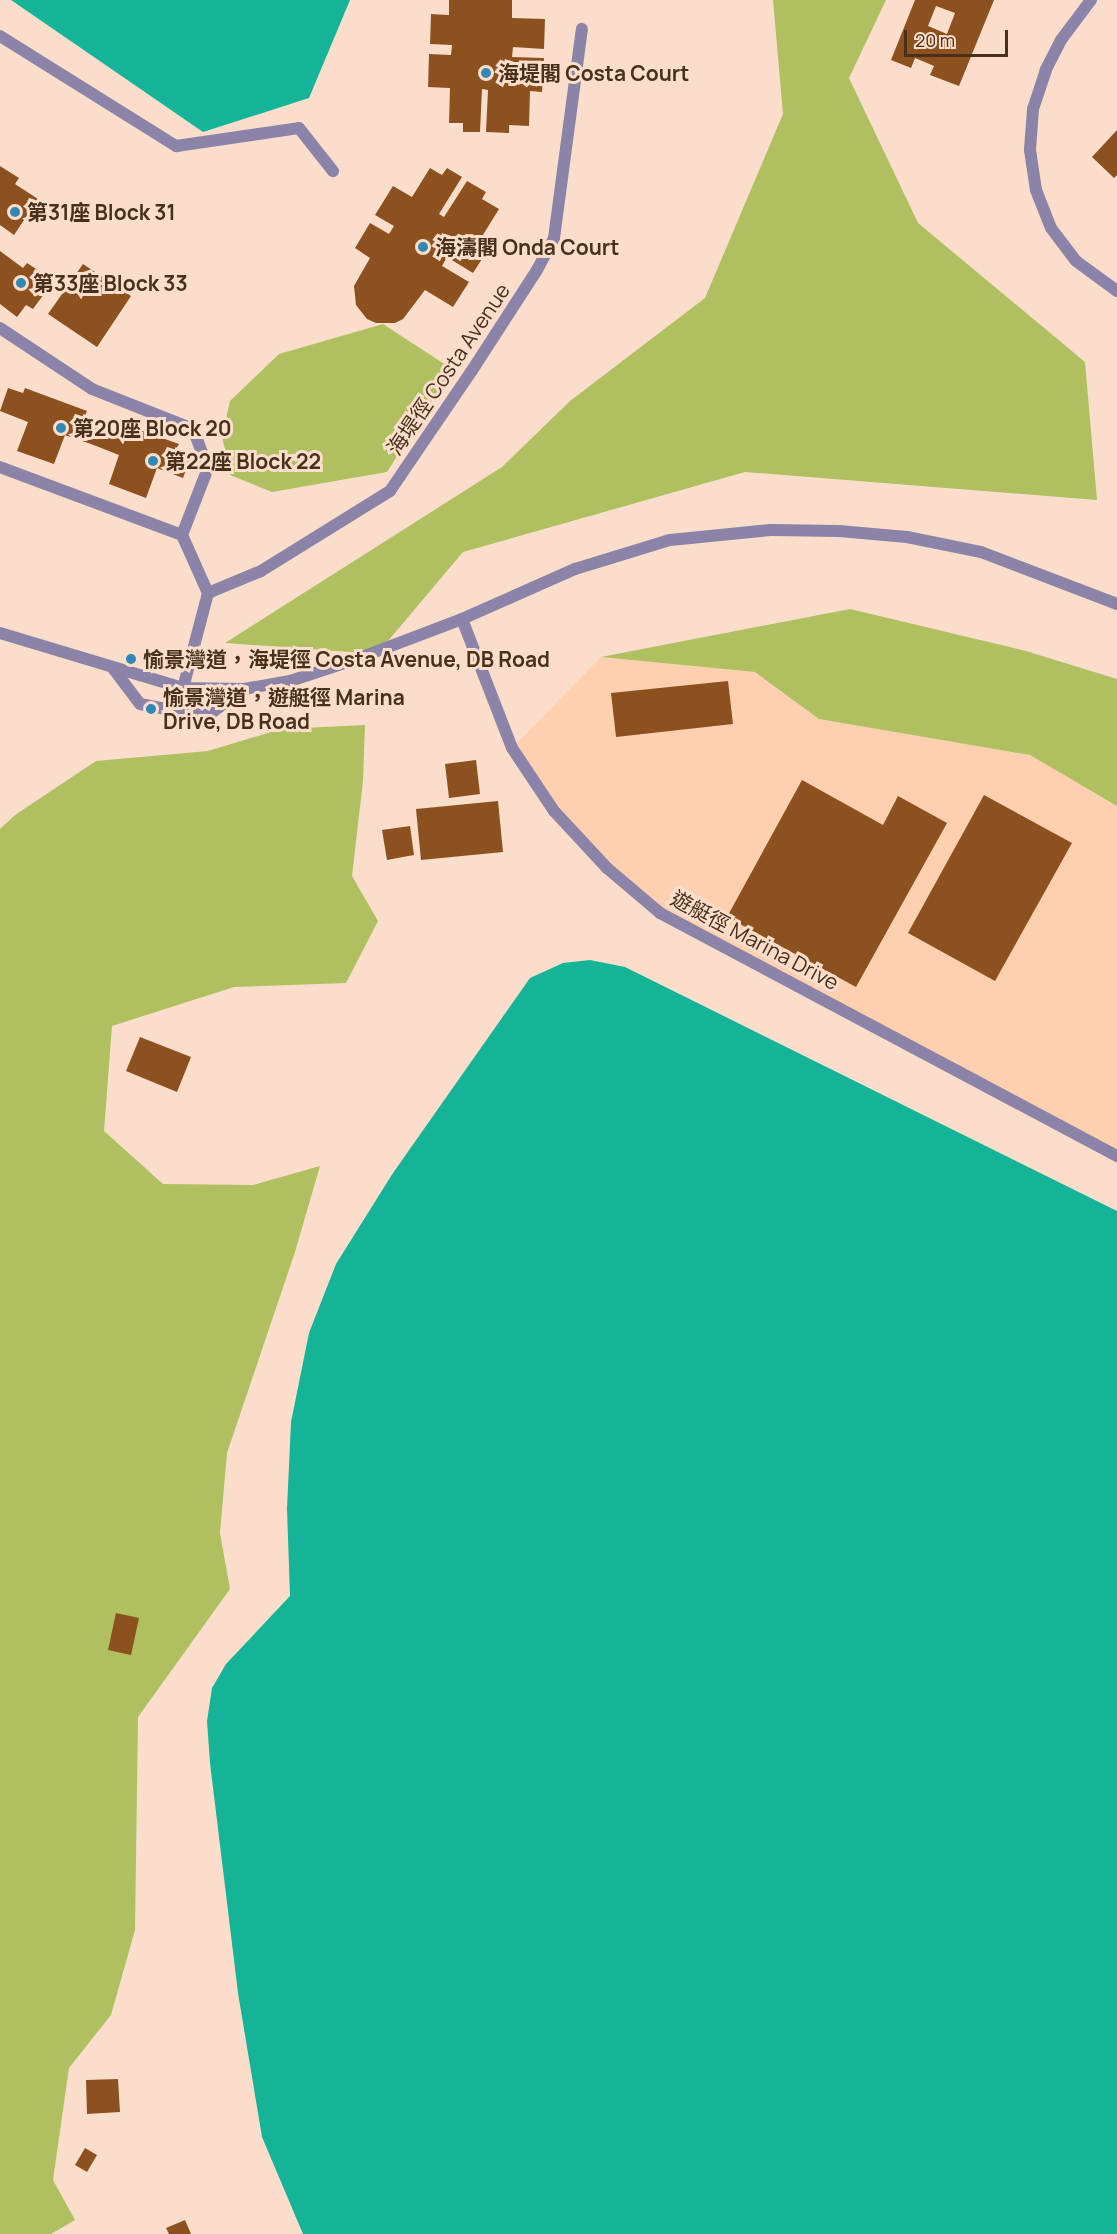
<!DOCTYPE html>
<meta charset="utf-8">
<style>
body{margin:0}
#map{position:relative;width:1117px;height:2234px;overflow:hidden;background:#fadecb;font-family:Manrope,"Noto Sans TC",sans-serif}
div>[style]{position:absolute}
[style*='--x']{left:calc(var(--x)*1px);top:calc(var(--y)*1px);width:calc(var(--w)*1px);rotate:calc(var(--a)*1deg)}
.built>*{inset:0;background:#fed0b0}
.green>*{inset:0;background:#b0bf60}
.water>*{inset:0;background:#15b398}
.building>*{inset:0;background:#8d511f}
.service>*{height:12px;margin:-6px;padding:0 6px;transform-origin:6px;border-radius:6px;background:#8c83a8}
.pedestrian>*{height:12px;margin:-6px;padding:0 6px;transform-origin:6px;border-radius:6px;background:#8c83a8}
.minor>*{height:12px;margin:-6px;padding:0 6px;transform-origin:6px;border-radius:6px;background:#8c83a8}
.tertiary>*{height:12px;margin:-6px;padding:0 6px;transform-origin:6px;border-radius:6px;background:#8c83a8}
.dots>*{width:16px;height:16px;translate:-50% -50%;box-sizing:border-box;border:3px solid #fadecb;border-radius:50%}
span{translate:-50% -50%;white-space:nowrap;text-align:center;line-height:1.15;-webkit-text-stroke:6px #fadecb;paint-order:stroke}
.poi-label{font-size:21px;color:#4a2f1b;font-weight:700}
.left{translate:0 -50%;text-align:left}
.street-label{font-size:21px;color:#4a2f1b}
.scale{position:absolute;left:904px;top:30px;width:104px;height:27px;box-sizing:border-box;border:3px solid #4a2f1b;border-top:0;padding-left:8px;font-size:18px;line-height:21px;white-space:nowrap;color:#4a2f1b;-webkit-text-stroke:4px #fadecb;paint-order:stroke}
</style>
<div id="map">
<div class="built">
<i style="clip-path:polygon(601px 657px,755px 672px,819px 719px,1030px 755px,1117px 806px,1117px 1156px,660px 913px,607px 868px,512px 748px)"></i>
</div>
<div class="green">
<i style="clip-path:polygon(773px 0,886px 0,849px 78px,918px 223px,1085px 362px,1097px 500px,745px 472px,463px 552px,377px 654px,225px 643px,502px 467px,570px 401px,705px 298px,783px 114px)"></i>
<i style="clip-path:polygon(383px 324px,452px 369px,387px 472px,272px 492px,230px 475px,222px 436px,230px 401px,279px 354px)"></i>
<i style="clip-path:polygon(850px 609px,1026px 651px,1117px 679px,1117px 806px,1030px 755px,819px 719px,755px 672px,601px 657px)"></i>
<i style="clip-path:polygon(365px 725px,363px 781px,352px 876px,378px 921px,346px 983px,234px 987px,112px 1026px,104px 1131px,163px 1184px,253px 1185px,320px 1166px,295px 1252px,227px 1453px,220px 1533px,230px 1589px,138px 1717px,135px 1930px,111px 2015px,69px 2068px,53px 2180px,75px 2220px,51px 2234px,0 2234px,0 829px,15px 815px,96px 761px,208px 751px,281px 729px)"></i>
</div>
<div class="water">
<i style="clip-path:polygon(11px 0,350px 0,309px 98px,203px 132px)"></i>
<i style="clip-path:polygon(590px 960px,625px 967px,1117px 1211px,1117px 2234px,303px 2234px,262px 2137px,238px 1993px,210px 1763px,207px 1721px,212px 1688px,226px 1664px,290px 1596px,287px 1509px,291px 1422px,309px 1333px,336px 1264px,393px 1173px,530px 978px,563px 963px)"></i>
</div>
<div class="building">
<i style="clip-path:polygon(449px 0,512px 0,512px 18px,545px 19px,544px 49px,513px 47px,512px 57px,544px 58px,542px 92px,530px 91px,529px 126px,509px 125px,509px 133px,486px 132px,488px 90px,482px 89px,480px 132px,463px 132px,463px 123px,449px 123px,450px 88px,428px 87px,429px 54px,451px 55px,452px 45px,430px 44px,431px 14px,449px 15px)"></i>
<i style="clip-path:polygon(evenodd,915px 0,994px 0,959px 86px,930px 75px,934px 66px,915px 58px,911px 68px,891px 60px,915px 0,936px 6px,955px 13px,947px 34px,928px 26px,936px 6px)"></i>
<i style="clip-path:polygon(1117px 130px,1117px 175px,1114px 178px,1092px 157px)"></i>
<i style="clip-path:polygon(0 166px,19px 178px,15px 184px,38px 199px,14px 235px,0 225px)"></i>
<i style="clip-path:polygon(430px 168px,442px 175px,447px 168px,462px 177px,439px 214px,444px 217px,467px 181px,486px 192px,482px 199px,499px 209px,481px 238px,491px 245px,473px 273px,447px 257px,442px 266px,469px 282px,453px 307px,425px 290px,403px 319px,395px 323px,376px 323px,367px 319px,356px 305px,354px 286px,370px 258px,355px 248px,370px 223px,389px 234px,394px 226px,375px 215px,393px 186px,412px 197px)"></i>
<i style="clip-path:polygon(0 251px,23px 268px,27px 263px,47px 276px,37px 289px,44px 294px,33px 309px,26px 305px,17px 317px,0 304px)"></i>
<i style="clip-path:polygon(83px 264px,131px 296px,97px 347px,48px 314px)"></i>
<i style="clip-path:polygon(8px 388px,23px 393px,25px 388px,87px 411px,85px 416px,100px 421px,115px 427px,117px 422px,179px 444px,176px 449px,192px 454px,183px 478px,157px 468px,146px 498px,109px 484px,119px 455px,91px 444px,65px 435px,54px 464px,17px 451px,28px 422px,0 411px)"></i>
<i style="clip-path:polygon(728px 681px,733px 724px,616px 737px,611px 693px)"></i>
<i style="clip-path:polygon(476px 760px,480px 794px,449px 798px,445px 764px)"></i>
<i style="clip-path:polygon(802px 780px,883px 825px,898px 796px,947px 823px,856px 987px,727px 917px)"></i>
<i style="clip-path:polygon(984px 795px,1072px 843px,995px 981px,908px 933px)"></i>
<i style="clip-path:polygon(498px 801px,503px 852px,421px 860px,416px 809px)"></i>
<i style="clip-path:polygon(410px 826px,414px 855px,387px 860px,382px 830px)"></i>
<i style="clip-path:polygon(140px 1037px,191px 1057px,177px 1092px,126px 1071px)"></i>
<i style="clip-path:polygon(116px 1613px,139px 1618px,131px 1655px,108px 1650px)"></i>
<i style="clip-path:polygon(118px 2079px,120px 2112px,87px 2114px,86px 2080px)"></i>
<i style="clip-path:polygon(85px 2148px,97px 2155px,87px 2172px,75px 2165px)"></i>
<i style="clip-path:polygon(185px 2220px,191px 2234px,169px 2234px,166px 2228px)"></i>
</div>
<div class="service">
<i style="--x:0;--y:328;--w:110;--a:33.5"></i>
<i style="--x:92;--y:389;--w:109;--a:21.6"></i>
<i style="--x:193;--y:429;--w:42;--a:69"></i>
<i style="--x:208;--y:468;--w:72;--a:111.2"></i>
<i style="--x:0;--y:467;--w:194;--a:20.5"></i>
<i style="--x:182;--y:535;--w:64;--a:65.9"></i>
<i style="--x:208;--y:593;--w:98;--a:104.7"></i>
<i style="--x:208;--y:593;--w:57;--a:-22.5"></i>
<i style="--x:261;--y:571;--w:152;--a:-31.8"></i>
<i style="--x:390;--y:491;--w:144;--a:-55.8"></i>
<i style="--x:471;--y:372;--w:121;--a:-57.1"></i>
<i style="--x:537;--y:270;--w:36;--a:-62"></i>
<i style="--x:554;--y:238;--w:211;--a:-82.4"></i>
<i style="--x:112;--y:667;--w:46;--a:52.9"></i>
<i style="--x:140;--y:704;--w:43;--a:10.8"></i>
<i style="--x:182;--y:712;--w:32;--a:-2"></i>
<i style="--x:214;--y:711;--w:37;--a:-36"></i>
</div>
<div class="pedestrian">
<i style="--x:0;--y:36;--w:208;--a:32"></i>
<i style="--x:176;--y:146;--w:124;--a:-8.3"></i>
<i style="--x:299;--y:128;--w:55;--a:51.7"></i>
</div>
<div class="minor">
<i style="--x:1091;--y:0;--w:50;--a:126.9"></i>
<i style="--x:1061;--y:40;--w:34;--a:117"></i>
<i style="--x:1046;--y:70;--w:41;--a:108.4"></i>
<i style="--x:1033;--y:109;--w:41;--a:94.2"></i>
<i style="--x:1030;--y:150;--w:40;--a:81.5"></i>
<i style="--x:1036;--y:190;--w:41;--a:68.5"></i>
<i style="--x:1051;--y:228;--w:41;--a:52.9"></i>
<i style="--x:1076;--y:261;--w:51;--a:36.2"></i>
<i style="--x:462;--y:619;--w:138;--a:68.8"></i>
<i style="--x:512;--y:748;--w:76;--a:56.3"></i>
<i style="--x:554;--y:811;--w:78;--a:47.1"></i>
<i style="--x:607;--y:868;--w:70;--a:40.3"></i>
<i style="--x:660;--y:913;--w:518;--a:28"></i>
</div>
<div class="tertiary">
<i style="--x:0;--y:633;--w:191;--a:16.7"></i>
<i style="--x:183;--y:688;--w:61;--a:0.9"></i>
<i style="--x:244;--y:689;--w:47;--a:-9.9"></i>
<i style="--x:290;--y:681;--w:67;--a:-18.2"></i>
<i style="--x:354;--y:660;--w:116;--a:-20.8"></i>
<i style="--x:462;--y:619;--w:124;--a:-23.9"></i>
<i style="--x:575;--y:569;--w:99;--a:-17"></i>
<i style="--x:670;--y:540;--w:101;--a:-5.7"></i>
<i style="--x:771;--y:530;--w:68;--a:0.8"></i>
<i style="--x:839;--y:531;--w:68;--a:5"></i>
<i style="--x:907;--y:537;--w:76;--a:11.5"></i>
<i style="--x:981;--y:552;--w:146;--a:20.9"></i>
</div>
<div class="dots">
<i style="left:486px;top:73px;background:#3188b7"></i>
<i style="left:15px;top:212px;background:#3188b7"></i>
<i style="left:423px;top:247px;background:#3188b7"></i>
<i style="left:21px;top:283px;background:#3188b7"></i>
<i style="left:61px;top:428px;background:#3188b7"></i>
<i style="left:153px;top:461px;background:#3188b7"></i>
<i style="left:131px;top:659px;background:#3188b7"></i>
<i style="left:151px;top:709px;background:#3188b7"></i>
</div>
<div class="poi-label">
<span class="left" style="left:498px;top:73px">海堤閣 Costa Court</span>
<span class="left" style="left:27px;top:212px">第31座 Block 31</span>
<span class="left" style="left:435px;top:247px">海濤閣 Onda Court</span>
<span class="left" style="left:33px;top:283px">第33座 Block 33</span>
<span class="left" style="left:73px;top:428px">第20座 Block 20</span>
<span class="left" style="left:165px;top:461px">第22座 Block 22</span>
<span class="left" style="left:143px;top:659px">愉景灣道，海堤徑 Costa Avenue, DB Road</span>
<span class="left" style="left:163px;top:709px">愉景灣道，遊艇徑 Marina<br>Drive, DB Road</span>
</div>
<div class="street-label">
<span style="left:448px;top:369px;rotate:-56deg">海堤徑 Costa Avenue</span>
<span style="left:755px;top:940px;rotate:28deg">遊艇徑 Marina Drive</span>
</div>
<div class="scale">20 m</div>
</div>
